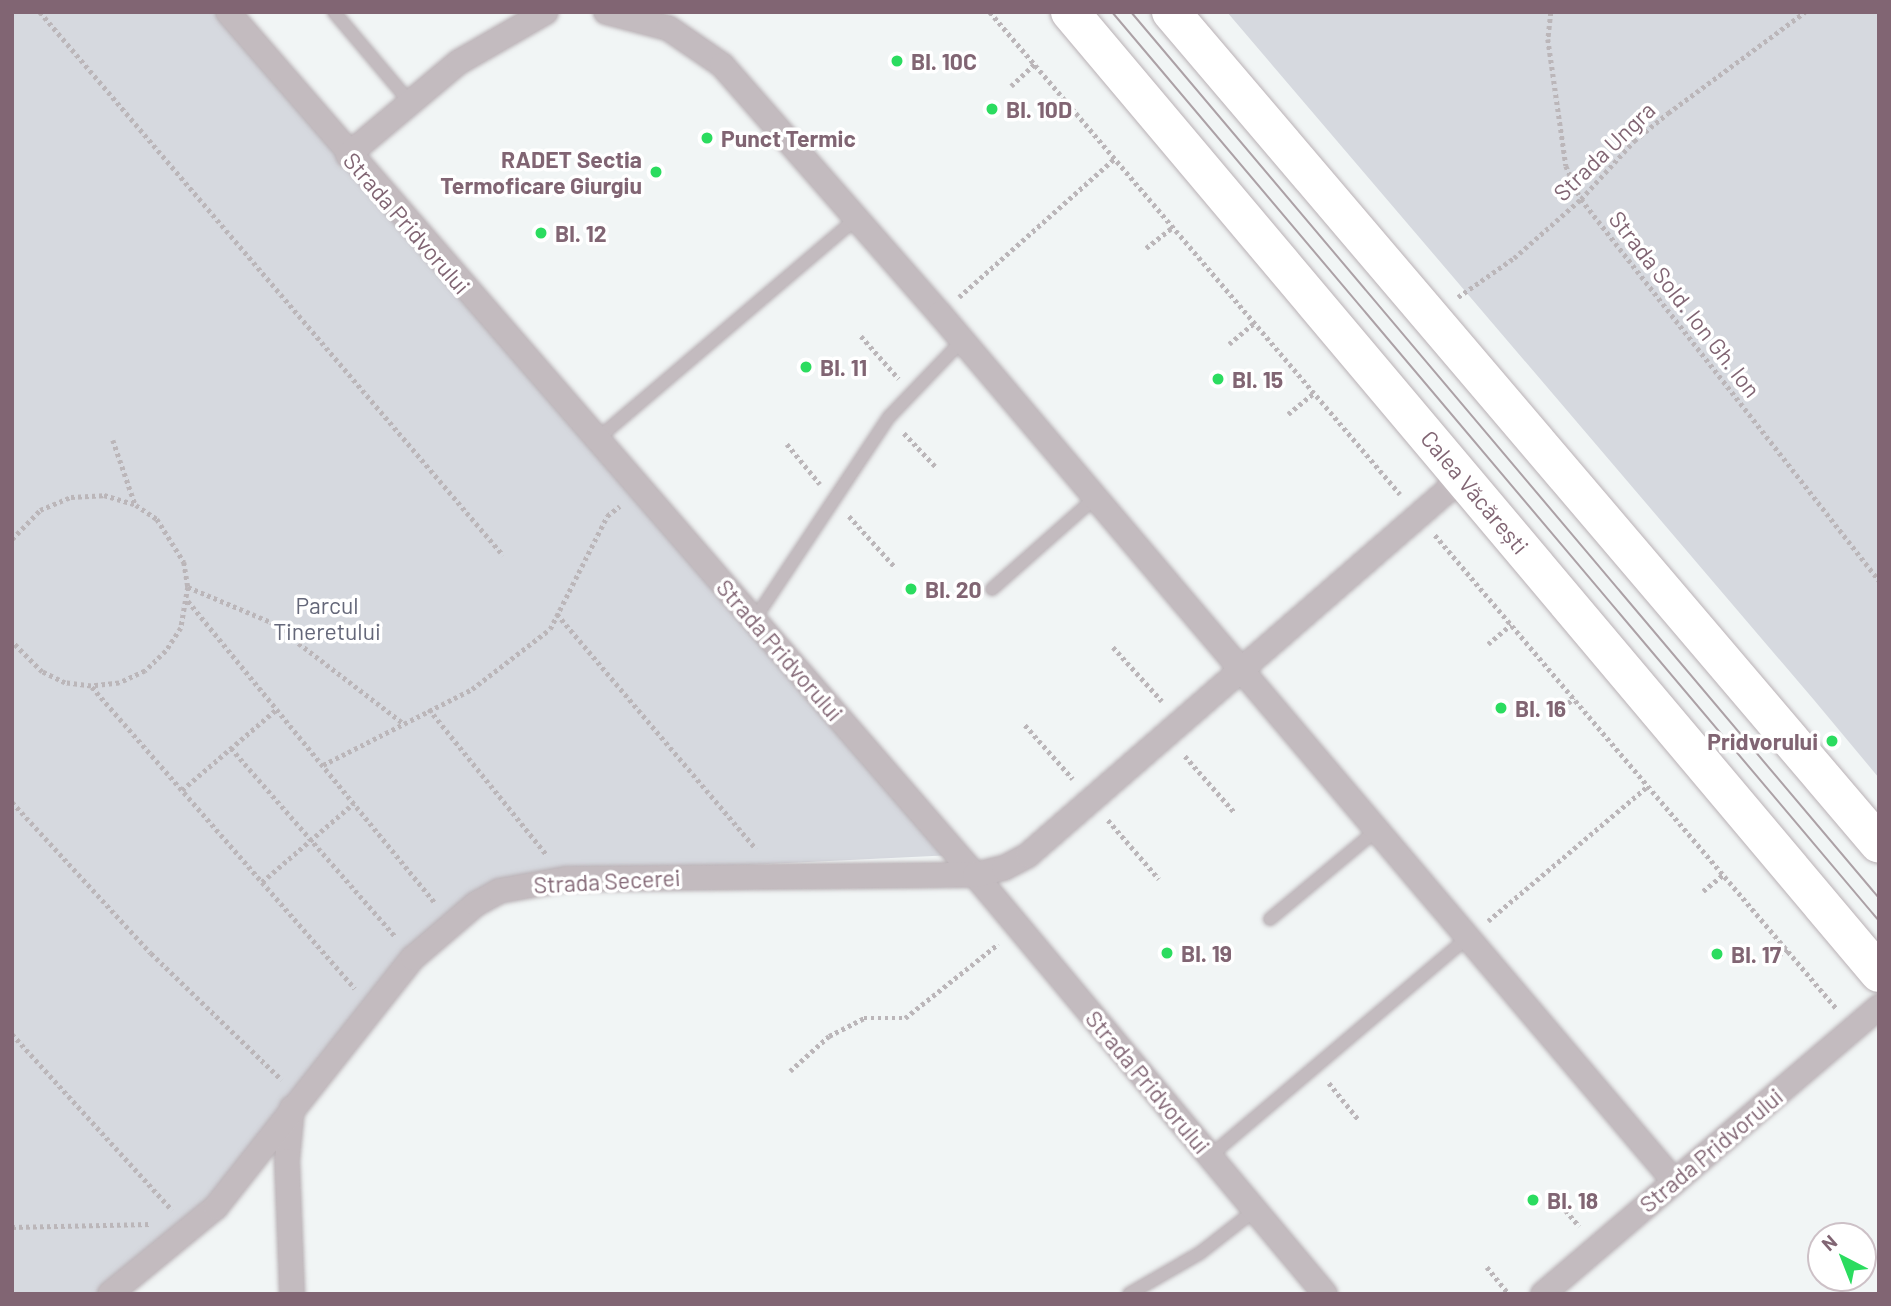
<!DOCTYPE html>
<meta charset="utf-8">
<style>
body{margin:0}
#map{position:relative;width:1891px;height:1306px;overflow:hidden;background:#f1f5f5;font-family:Barlow,sans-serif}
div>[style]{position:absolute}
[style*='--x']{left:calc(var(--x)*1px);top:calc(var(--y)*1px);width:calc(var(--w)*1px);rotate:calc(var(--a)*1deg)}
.green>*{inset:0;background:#d6d9df}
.path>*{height:4.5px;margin-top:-2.25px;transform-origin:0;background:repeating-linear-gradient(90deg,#bbb6b9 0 3.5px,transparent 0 7px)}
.roads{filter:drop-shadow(0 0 2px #b9b1b5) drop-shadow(0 0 2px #b9b1b5)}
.lane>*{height:12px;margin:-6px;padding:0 6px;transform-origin:6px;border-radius:6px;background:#c3bbbf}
.street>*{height:24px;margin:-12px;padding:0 12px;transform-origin:12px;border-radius:12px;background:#c3bbbf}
.primary>*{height:38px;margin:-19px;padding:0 19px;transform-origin:19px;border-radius:19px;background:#fff}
.tram>*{height:2px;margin:-1px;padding:0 1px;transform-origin:1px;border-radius:1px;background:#aca1a6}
.dots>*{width:19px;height:19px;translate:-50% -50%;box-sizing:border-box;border:4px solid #fff;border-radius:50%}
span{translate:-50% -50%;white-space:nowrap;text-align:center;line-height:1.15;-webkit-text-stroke:7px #fff;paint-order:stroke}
.poi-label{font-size:23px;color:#816573;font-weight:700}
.left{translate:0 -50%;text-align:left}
.right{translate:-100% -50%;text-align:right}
.street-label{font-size:23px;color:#816573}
.park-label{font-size:23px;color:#646779}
.frame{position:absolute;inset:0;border:14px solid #816573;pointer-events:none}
.north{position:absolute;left:1807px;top:1222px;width:70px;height:70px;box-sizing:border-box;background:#fff;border:2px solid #cdc1c7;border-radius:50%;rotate:318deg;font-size:19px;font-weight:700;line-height:28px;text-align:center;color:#816573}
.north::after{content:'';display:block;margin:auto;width:24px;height:32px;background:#2bdc5f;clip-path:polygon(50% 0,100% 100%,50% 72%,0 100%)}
</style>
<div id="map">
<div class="green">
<i style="clip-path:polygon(12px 12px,219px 12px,953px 855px,563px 874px,429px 932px,213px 1205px,114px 1294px,12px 1294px)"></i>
<i style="clip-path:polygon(1227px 12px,1879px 12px,1879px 778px,1814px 700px)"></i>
</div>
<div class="path">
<i style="--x:40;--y:12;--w:714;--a:49.55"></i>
<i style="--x:990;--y:12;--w:633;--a:49.61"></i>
<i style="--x:1551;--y:12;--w:27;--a:96"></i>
<i style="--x:1548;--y:39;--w:128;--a:81.9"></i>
<i style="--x:1566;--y:166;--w:36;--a:66"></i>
<i style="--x:1581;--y:199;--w:484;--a:52"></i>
<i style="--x:1011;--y:86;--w:33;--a:-43"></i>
<i style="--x:1146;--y:248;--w:34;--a:-38"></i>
<i style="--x:959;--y:297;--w:208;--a:-41.7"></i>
<i style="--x:1458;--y:297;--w:68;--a:-34.9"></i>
<i style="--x:1514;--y:258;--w:89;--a:-41.4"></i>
<i style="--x:1581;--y:199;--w:79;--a:-47.6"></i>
<i style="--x:1634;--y:141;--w:44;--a:-39.5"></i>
<i style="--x:1668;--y:113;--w:170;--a:-36.4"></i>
<i style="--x:861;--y:336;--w:57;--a:48.5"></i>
<i style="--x:1229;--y:344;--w:34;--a:-40"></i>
<i style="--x:1288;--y:414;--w:33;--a:-39"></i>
<i style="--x:904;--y:433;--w:47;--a:46.7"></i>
<i style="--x:113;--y:440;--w:68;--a:71"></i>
<i style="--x:787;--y:444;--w:52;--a:50.5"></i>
<i style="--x:849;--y:516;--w:69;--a:48"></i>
<i style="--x:1435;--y:535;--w:622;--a:49.7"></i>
<i style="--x:12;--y:539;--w:40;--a:-46"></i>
<i style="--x:40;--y:510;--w:34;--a:-23"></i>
<i style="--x:71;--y:497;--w:33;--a:-3"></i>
<i style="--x:104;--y:495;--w:34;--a:17"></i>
<i style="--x:136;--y:505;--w:25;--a:34"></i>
<i style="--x:157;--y:519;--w:51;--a:57.9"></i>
<i style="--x:184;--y:562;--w:25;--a:81"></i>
<i style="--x:188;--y:587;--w:42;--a:99.7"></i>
<i style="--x:181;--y:628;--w:27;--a:123"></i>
<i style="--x:166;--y:651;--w:29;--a:136"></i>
<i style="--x:145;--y:671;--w:29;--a:155"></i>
<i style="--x:119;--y:683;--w:28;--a:174"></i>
<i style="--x:91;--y:686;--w:26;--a:-173"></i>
<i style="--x:65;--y:683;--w:25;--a:-154"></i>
<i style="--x:42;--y:672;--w:42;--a:-135"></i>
<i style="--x:188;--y:587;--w:90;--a:22.9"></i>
<i style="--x:271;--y:622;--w:165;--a:37.4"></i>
<i style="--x:188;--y:601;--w:390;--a:50.7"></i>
<i style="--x:557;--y:614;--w:308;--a:49.7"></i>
<i style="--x:1488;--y:644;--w:30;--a:-40"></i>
<i style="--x:1113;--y:647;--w:73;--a:47.8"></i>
<i style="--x:92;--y:687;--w:400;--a:48.9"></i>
<i style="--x:429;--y:709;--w:186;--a:51.1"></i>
<i style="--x:1552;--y:717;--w:29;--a:-41"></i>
<i style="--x:1025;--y:725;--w:72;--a:48.4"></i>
<i style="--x:231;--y:748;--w:251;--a:48.9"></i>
<i style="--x:1185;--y:756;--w:76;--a:48.7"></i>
<i style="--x:323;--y:765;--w:167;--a:-27"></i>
<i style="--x:472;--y:689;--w:98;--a:-37.6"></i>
<i style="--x:550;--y:629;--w:127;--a:-63.2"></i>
<i style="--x:607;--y:516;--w:16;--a:-38"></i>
<i style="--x:182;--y:790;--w:125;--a:-40.5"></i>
<i style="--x:12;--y:802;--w:205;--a:47.4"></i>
<i style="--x:151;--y:953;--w:182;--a:44.1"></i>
<i style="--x:1108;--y:820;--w:78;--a:49.2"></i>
<i style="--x:262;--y:882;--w:121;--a:-40.7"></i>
<i style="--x:1703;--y:891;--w:27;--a:-39"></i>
<i style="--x:1488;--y:921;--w:209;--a:-40.2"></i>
<i style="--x:1767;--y:963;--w:25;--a:-34"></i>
<i style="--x:12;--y:1034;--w:238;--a:47.7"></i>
<i style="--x:790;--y:1071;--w:52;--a:-41.9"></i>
<i style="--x:829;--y:1036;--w:39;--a:-27"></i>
<i style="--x:864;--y:1018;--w:41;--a:0"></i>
<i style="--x:905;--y:1018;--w:119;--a:-38.5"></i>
<i style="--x:1329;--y:1083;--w:48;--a:51"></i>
<i style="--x:1561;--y:1205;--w:28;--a:49"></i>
<i style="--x:12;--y:1227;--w:139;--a:-1.2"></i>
<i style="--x:1487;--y:1267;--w:35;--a:51"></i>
</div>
<div class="roads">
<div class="lane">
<i style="--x:334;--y:12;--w:115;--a:49.9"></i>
<i style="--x:596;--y:440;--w:343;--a:-40.4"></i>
<i style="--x:992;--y:589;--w:139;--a:-41.5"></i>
<i style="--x:754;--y:620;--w:244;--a:-56.4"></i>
<i style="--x:889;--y:417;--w:105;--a:-46.2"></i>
<i style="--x:1270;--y:919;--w:141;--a:-39.8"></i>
<i style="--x:1210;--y:1156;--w:338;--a:-40.3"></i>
<i style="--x:1129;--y:1294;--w:82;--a:-30"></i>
<i style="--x:1200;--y:1253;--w:70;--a:-38"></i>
</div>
<div class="street">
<i style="--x:228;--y:12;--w:1141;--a:49.12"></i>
<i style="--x:975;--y:875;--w:546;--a:50.13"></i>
<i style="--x:606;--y:12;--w:64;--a:14.5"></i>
<i style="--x:668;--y:28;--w:65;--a:34.4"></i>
<i style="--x:722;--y:65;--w:331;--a:48.8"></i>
<i style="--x:940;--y:314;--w:1136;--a:49.75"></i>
<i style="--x:348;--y:155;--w:145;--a:-40"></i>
<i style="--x:459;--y:62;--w:100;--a:-29.9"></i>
<i style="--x:292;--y:1108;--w:53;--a:95.4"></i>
<i style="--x:287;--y:1161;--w:133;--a:87.8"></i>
<i style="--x:110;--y:1294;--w:137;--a:-39.4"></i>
<i style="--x:216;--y:1207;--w:318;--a:-51.7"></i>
<i style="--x:413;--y:958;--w:83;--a:-40.6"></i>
<i style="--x:476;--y:904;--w:26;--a:-29"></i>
<i style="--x:499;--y:891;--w:68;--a:-10.2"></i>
<i style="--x:566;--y:879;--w:409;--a:-0.6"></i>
<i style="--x:975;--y:875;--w:30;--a:-14"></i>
<i style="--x:1004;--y:868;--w:27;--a:-28"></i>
<i style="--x:1028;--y:855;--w:576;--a:-40.99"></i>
<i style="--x:1543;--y:1294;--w:442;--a:-40.5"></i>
</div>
<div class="primary">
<i style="--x:1070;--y:12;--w:1256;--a:49.91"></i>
<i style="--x:1171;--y:12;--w:1092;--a:49.6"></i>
</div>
</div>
<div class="tram">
<i style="--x:1112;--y:12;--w:1189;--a:49.84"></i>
<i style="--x:1131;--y:12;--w:1160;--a:49.83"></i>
</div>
<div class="dots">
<i style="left:897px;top:61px;background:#2bdc5f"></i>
<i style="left:992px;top:109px;background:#2bdc5f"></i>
<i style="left:707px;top:138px;background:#2bdc5f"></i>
<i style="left:656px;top:172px;background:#2bdc5f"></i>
<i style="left:541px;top:233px;background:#2bdc5f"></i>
<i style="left:806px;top:367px;background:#2bdc5f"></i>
<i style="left:1218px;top:379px;background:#2bdc5f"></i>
<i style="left:911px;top:589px;background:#2bdc5f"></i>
<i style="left:1501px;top:708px;background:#2bdc5f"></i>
<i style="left:1832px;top:741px;background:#2bdc5f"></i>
<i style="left:1167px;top:953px;background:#2bdc5f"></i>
<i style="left:1717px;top:954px;background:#2bdc5f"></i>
<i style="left:1533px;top:1200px;background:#2bdc5f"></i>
</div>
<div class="poi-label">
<span class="left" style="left:911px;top:61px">Bl. 10C</span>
<span class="left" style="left:1006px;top:109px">Bl. 10D</span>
<span class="left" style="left:721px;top:138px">Punct Termic</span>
<span class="right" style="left:642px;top:172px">RADET Sectia<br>Termoficare Giurgiu</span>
<span class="left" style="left:555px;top:233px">Bl. 12</span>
<span class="left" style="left:820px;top:367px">Bl. 11</span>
<span class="left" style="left:1232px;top:379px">Bl. 15</span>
<span class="left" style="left:925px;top:589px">Bl. 20</span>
<span class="left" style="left:1515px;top:708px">Bl. 16</span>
<span class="right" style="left:1818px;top:741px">Pridvorului</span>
<span class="left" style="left:1181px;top:953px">Bl. 19</span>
<span class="left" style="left:1731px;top:954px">Bl. 17</span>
<span class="left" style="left:1547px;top:1200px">Bl. 18</span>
</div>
<div class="street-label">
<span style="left:1604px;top:151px;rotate:-44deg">Strada Ungra</span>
<span style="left:407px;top:223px;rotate:49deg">Strada Pridvorului</span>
<span style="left:1685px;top:304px;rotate:52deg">Strada Sold. Ion Gh. Ion</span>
<span style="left:1475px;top:492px;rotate:50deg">Calea Văcărești</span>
<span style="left:780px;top:650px;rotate:49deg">Strada Pridvorului</span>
<span style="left:607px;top:881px;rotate:-3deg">Strada Secerei</span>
<span style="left:1148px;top:1082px;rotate:50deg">Strada Pridvorului</span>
<span style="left:1711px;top:1150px;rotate:-40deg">Strada Pridvorului</span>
</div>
<div class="park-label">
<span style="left:327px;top:618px">Parcul<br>Tineretului</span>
</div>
<div class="frame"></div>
<div class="north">N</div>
</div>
